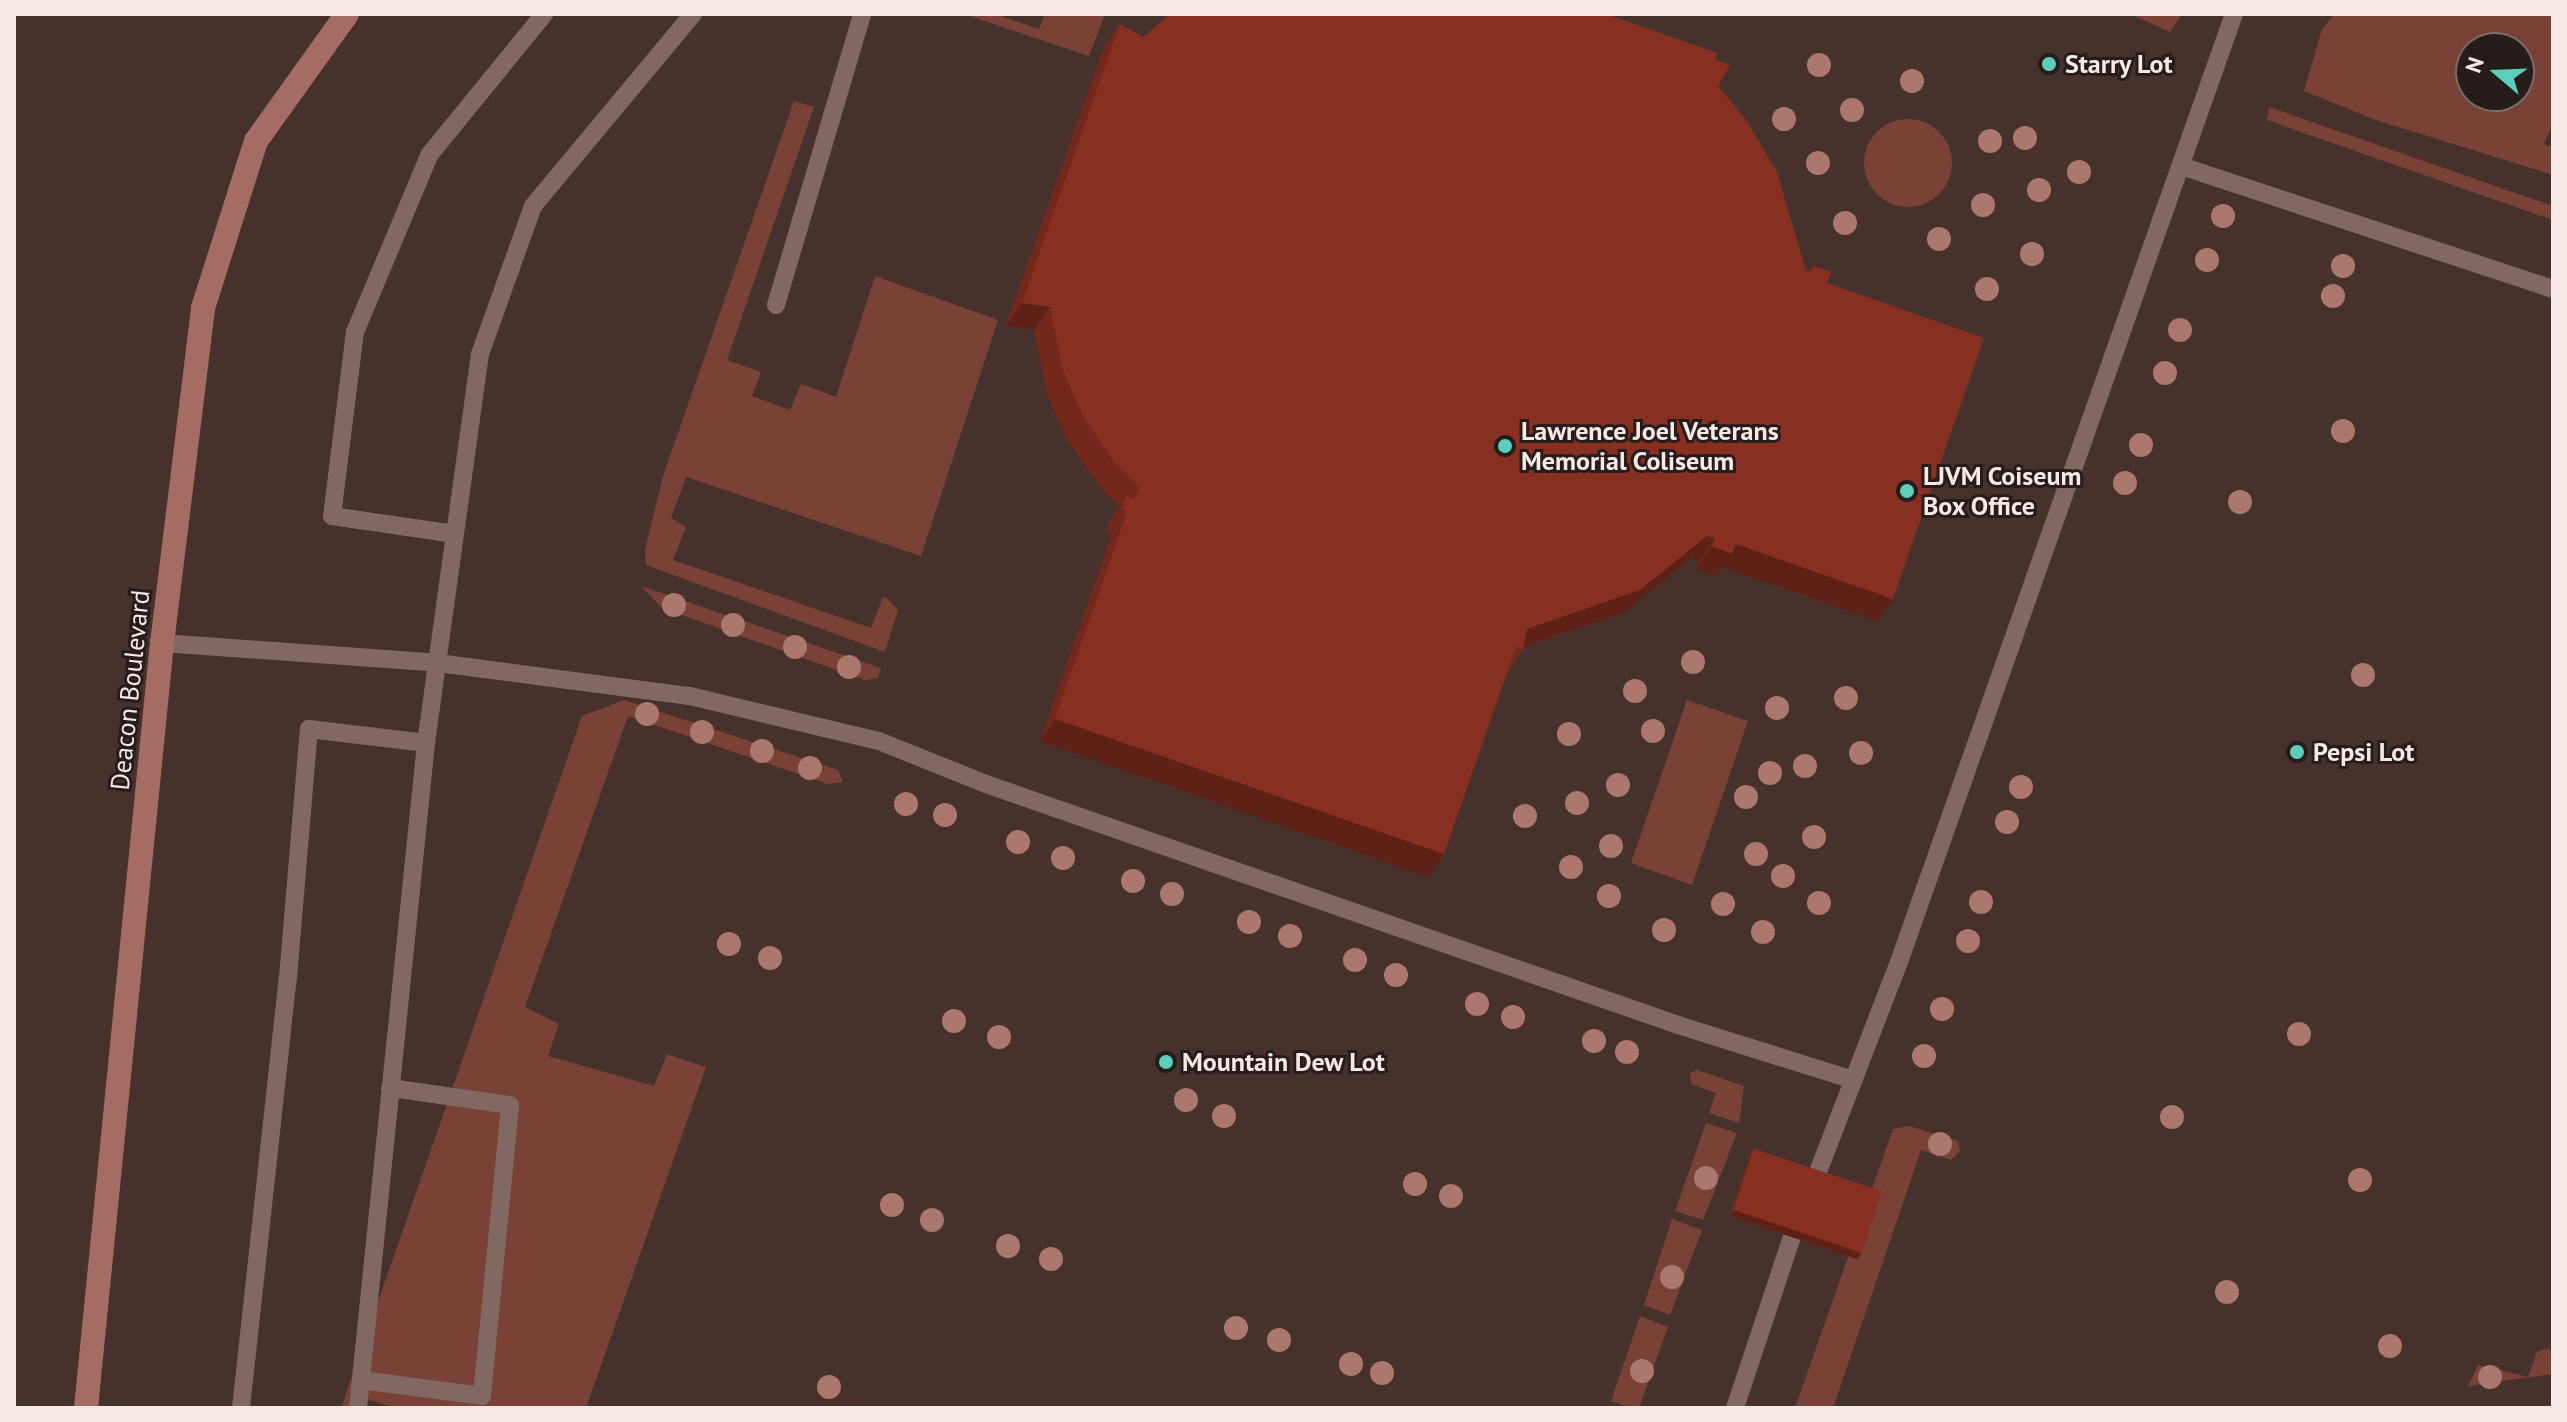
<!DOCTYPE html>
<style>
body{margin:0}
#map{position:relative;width:2567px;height:1422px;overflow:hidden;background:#47312d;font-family:"PT Sans",sans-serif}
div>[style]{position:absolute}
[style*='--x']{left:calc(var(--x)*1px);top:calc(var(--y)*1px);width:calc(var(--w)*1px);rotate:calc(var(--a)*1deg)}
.green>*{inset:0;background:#7a4237}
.round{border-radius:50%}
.lane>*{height:18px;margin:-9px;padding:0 9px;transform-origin:9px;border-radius:9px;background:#816863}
.secondary>*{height:24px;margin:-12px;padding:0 12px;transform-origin:12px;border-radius:12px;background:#a46c62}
.trees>*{width:24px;height:24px;margin:-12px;border-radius:50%;background:#ac786e}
.wall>*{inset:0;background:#74281c}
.shaded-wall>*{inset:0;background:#5e2117}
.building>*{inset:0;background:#872f21}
.dots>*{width:22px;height:22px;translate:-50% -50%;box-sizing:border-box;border:4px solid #261c1a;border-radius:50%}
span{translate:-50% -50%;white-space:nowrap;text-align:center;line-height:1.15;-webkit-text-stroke:6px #261c1a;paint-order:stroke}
.poi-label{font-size:26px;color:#f7e9e6;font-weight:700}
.left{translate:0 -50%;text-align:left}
.street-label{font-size:26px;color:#f7e9e6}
.frame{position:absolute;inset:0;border:16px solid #f7e9e6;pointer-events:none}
.north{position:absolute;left:2455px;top:32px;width:80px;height:80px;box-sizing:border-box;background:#261c1a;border:2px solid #7a6e6c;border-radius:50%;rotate:289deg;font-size:22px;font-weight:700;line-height:32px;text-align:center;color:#f7e9e6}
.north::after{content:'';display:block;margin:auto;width:28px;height:36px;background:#5bcebc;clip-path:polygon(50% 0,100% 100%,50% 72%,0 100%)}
</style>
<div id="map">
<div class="green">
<i style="clip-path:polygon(964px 14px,995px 14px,1039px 29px,1045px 14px,1105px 14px,1089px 56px)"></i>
<i style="clip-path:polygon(2130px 14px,2182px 14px,2170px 32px)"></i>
<i style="clip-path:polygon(evenodd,2335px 14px,2553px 14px,2553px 124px,2544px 144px,2553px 148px,2553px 175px,2376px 120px,2304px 91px,2322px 29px,2335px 14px,2471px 48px,2519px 48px,2519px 96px,2471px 96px,2471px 48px)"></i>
<i style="clip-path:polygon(794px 101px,814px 107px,727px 360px,761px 372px,752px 396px,790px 410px,801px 384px,836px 397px,875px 276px,998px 320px,921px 556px,686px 477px,671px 518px,686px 527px,673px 560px,871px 628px,883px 597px,887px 598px,898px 610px,885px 652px,646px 565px,645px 550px,663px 476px)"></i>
<i style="clip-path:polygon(2269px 107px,2553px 206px,2553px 220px,2267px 120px)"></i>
<i class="round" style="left:1864px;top:119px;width:88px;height:88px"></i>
<i style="clip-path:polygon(641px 586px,881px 668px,878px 678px,865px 680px,662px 608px)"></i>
<i style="clip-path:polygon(624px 700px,838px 770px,843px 782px,828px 784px,628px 716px,525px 1007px,559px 1024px,548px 1056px,654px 1086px,667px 1054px,706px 1067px,586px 1408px,395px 1408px,358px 1396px,353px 1408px,341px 1408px,582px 716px)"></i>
<i style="clip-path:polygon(1687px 700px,1748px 721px,1692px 885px,1631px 863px)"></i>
<i style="clip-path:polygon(1697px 1070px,1744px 1086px,1739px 1123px,1709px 1113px,1716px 1093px,1691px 1084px,1690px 1073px)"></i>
<i style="clip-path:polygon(1706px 1123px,1737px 1133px,1703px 1220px,1675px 1211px)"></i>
<i style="clip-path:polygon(1909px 1126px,1958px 1141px,1960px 1151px,1951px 1160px,1921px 1150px,1833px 1408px,1795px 1408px,1893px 1129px)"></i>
<i style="clip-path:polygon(1672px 1219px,1702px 1230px,1670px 1315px,1644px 1305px)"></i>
<i style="clip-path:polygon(1640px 1316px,1668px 1327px,1639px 1408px,1632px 1408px,1611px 1401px)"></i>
<i style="clip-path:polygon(2546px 1349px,2553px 1351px,2553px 1374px,2468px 1386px,2478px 1365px,2528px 1377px,2537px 1352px)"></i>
</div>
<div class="lane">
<i style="--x:2181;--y:166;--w:392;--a:18.3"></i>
<i style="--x:776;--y:305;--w:303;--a:-73.5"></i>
<i style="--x:455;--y:534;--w:124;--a:-171.7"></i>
<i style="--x:332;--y:516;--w:185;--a:-82.9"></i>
<i style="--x:355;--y:332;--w:193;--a:-67.2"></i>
<i style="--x:430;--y:154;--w:181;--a:-50.8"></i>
<i style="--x:162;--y:643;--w:277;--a:4.1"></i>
<i style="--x:438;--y:663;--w:254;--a:7.5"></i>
<i style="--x:690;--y:696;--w:194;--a:13.4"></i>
<i style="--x:879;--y:741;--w:115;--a:21.9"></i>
<i style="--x:986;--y:784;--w:733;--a:19.2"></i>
<i style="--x:1678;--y:1025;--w:184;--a:17.4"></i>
<i style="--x:1816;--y:1177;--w:230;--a:-68.9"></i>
<i style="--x:1899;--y:962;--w:1005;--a:-70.54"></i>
<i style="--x:361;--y:1380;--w:122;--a:7.5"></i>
<i style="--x:482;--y:1396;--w:292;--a:-84.5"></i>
<i style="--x:510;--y:1105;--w:121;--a:-171.9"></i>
<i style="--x:241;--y:1408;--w:433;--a:-83.8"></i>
<i style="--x:288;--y:978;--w:250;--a:-85.2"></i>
<i style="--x:309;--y:729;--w:118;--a:6.8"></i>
<i style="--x:358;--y:1408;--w:668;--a:-84.16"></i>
<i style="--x:426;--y:743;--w:393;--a:-82.1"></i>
<i style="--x:480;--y:354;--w:157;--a:-70.3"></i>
<i style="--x:533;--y:206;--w:250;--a:-50.2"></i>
<i style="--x:1735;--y:1408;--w:180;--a:-71.6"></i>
</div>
<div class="secondary">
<i style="--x:86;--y:1408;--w:769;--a:-84.33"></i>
<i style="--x:162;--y:643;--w:337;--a:-83"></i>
<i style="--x:203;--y:308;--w:175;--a:-72.4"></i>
<i style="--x:256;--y:141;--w:156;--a:-54.4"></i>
</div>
<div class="trees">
<i style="left:1819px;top:65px"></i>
<i style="left:1912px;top:81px"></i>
<i style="left:1852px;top:110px"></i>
<i style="left:1784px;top:119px"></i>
<i style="left:2025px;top:138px"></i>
<i style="left:1990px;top:141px"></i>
<i style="left:1818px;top:163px"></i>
<i style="left:2079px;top:172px"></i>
<i style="left:2039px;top:190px"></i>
<i style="left:1983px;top:205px"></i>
<i style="left:2223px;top:216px"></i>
<i style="left:1845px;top:223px"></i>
<i style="left:1939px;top:239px"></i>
<i style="left:2032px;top:254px"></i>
<i style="left:2207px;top:260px"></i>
<i style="left:2343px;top:266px"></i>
<i style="left:1987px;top:289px"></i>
<i style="left:2333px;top:296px"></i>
<i style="left:2180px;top:330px"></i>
<i style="left:2165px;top:373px"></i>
<i style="left:2343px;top:431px"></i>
<i style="left:2141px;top:445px"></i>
<i style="left:2125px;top:483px"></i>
<i style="left:2240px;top:502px"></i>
<i style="left:674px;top:605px"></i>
<i style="left:733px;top:625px"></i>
<i style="left:795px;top:647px"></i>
<i style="left:1693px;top:662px"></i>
<i style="left:849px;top:667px"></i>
<i style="left:2363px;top:675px"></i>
<i style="left:1635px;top:691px"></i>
<i style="left:1846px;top:698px"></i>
<i style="left:1777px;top:708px"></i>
<i style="left:647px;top:714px"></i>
<i style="left:1653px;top:731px"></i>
<i style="left:702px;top:732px"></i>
<i style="left:1569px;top:734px"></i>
<i style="left:762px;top:751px"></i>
<i style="left:1861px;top:753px"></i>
<i style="left:1805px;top:766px"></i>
<i style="left:810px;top:768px"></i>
<i style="left:1770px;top:773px"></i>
<i style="left:1618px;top:785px"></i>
<i style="left:2021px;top:787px"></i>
<i style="left:1746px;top:797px"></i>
<i style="left:1577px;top:803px"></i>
<i style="left:906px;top:804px"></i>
<i style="left:945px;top:815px"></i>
<i style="left:1525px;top:816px"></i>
<i style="left:2007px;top:822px"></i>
<i style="left:1814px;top:837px"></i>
<i style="left:1018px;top:842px"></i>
<i style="left:1611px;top:846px"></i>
<i style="left:1756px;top:854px"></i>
<i style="left:1063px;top:858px"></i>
<i style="left:1571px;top:867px"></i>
<i style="left:1783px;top:876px"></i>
<i style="left:1133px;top:881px"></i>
<i style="left:1172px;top:894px"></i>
<i style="left:1609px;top:896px"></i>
<i style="left:1981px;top:902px"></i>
<i style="left:1819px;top:903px"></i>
<i style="left:1723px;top:904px"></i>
<i style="left:1249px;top:922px"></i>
<i style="left:1664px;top:930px"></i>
<i style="left:1763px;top:932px"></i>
<i style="left:1290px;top:936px"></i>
<i style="left:1968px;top:941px"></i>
<i style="left:729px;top:944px"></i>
<i style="left:770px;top:958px"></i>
<i style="left:1355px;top:960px"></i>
<i style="left:1396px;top:975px"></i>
<i style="left:1477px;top:1004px"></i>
<i style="left:1942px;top:1009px"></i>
<i style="left:1513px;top:1017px"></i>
<i style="left:954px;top:1021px"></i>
<i style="left:2299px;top:1034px"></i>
<i style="left:999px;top:1037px"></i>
<i style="left:1594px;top:1041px"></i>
<i style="left:1627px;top:1052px"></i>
<i style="left:1924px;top:1056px"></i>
<i style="left:1186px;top:1100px"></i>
<i style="left:1224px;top:1116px"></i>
<i style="left:2172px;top:1117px"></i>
<i style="left:1940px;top:1144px"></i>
<i style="left:1706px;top:1178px"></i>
<i style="left:2360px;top:1180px"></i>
<i style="left:1415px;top:1184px"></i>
<i style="left:1451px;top:1196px"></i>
<i style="left:892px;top:1205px"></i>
<i style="left:932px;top:1220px"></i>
<i style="left:1008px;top:1246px"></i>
<i style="left:1051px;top:1259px"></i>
<i style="left:1672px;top:1277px"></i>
<i style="left:2227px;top:1292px"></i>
<i style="left:1236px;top:1328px"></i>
<i style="left:1279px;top:1340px"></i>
<i style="left:2390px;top:1346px"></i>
<i style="left:1351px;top:1364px"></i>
<i style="left:1642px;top:1371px"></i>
<i style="left:1382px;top:1373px"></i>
<i style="left:2490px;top:1377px"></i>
<i style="left:829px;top:1387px"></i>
</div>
<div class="wall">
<i style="clip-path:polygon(1120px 24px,1143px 37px,1715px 60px,1718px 86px,1806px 270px,1809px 272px,1813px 266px,1827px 283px,1893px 599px,1877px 621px,1723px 567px,1716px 576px,1696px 569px,1699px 561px,1691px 558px,1624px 613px,1524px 647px,1523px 650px,1507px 673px,1444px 854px,1428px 877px,1040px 741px,1112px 534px,1107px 531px,1111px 518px,1120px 506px,1101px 488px,1067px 439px,1047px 394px,1034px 330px,1006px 325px,1104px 47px)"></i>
<i style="clip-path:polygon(1754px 1149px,1857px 1259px,1730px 1216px,1750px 1155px)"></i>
</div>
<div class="shaded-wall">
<i style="clip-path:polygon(1022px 303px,1050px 307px,1034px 330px,1006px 325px)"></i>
<i style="clip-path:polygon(1707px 536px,1715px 538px,1699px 561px,1691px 558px,1624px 613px,1519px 648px,1527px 629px)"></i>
<i style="clip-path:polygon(1736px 544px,1893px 599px,1877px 621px,1723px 567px,1716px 576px,1696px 569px,1712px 546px)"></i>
<i style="clip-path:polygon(1055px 719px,1444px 854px,1428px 877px,1040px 741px)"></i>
<i style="clip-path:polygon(1734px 1210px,1862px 1253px,1857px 1259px,1730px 1216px)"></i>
</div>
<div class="building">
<i style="clip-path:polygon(1170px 14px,1606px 14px,1718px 53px,1715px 60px,1730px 65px,1718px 86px,1747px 121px,1777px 172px,1806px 270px,1811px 272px,1813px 266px,1831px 272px,1827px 283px,1984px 338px,1893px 599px,1736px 544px,1732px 554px,1712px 546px,1715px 538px,1707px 536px,1640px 590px,1527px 629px,1523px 650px,1516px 647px,1444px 854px,1055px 719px,1127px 512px,1122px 509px,1127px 496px,1135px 499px,1139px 487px,1117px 466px,1083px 416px,1063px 371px,1050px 307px,1022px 303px,1120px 24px,1143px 37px)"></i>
<i style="clip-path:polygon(1754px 1149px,1882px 1191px,1862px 1253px,1734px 1210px)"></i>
</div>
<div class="dots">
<i style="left:2049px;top:64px;background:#5bcebc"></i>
<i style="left:1505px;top:446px;background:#5bcebc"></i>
<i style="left:1907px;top:491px;background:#5bcebc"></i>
<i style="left:2297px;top:752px;background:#5bcebc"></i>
<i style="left:1166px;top:1062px;background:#5bcebc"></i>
</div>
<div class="poi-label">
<span class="left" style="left:2065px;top:64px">Starry Lot</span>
<span class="left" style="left:1521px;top:446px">Lawrence Joel Veterans<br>Memorial Coliseum</span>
<span class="left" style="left:1923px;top:491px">LJVM Coiseum<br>Box Office</span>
<span class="left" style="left:2313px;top:752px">Pepsi Lot</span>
<span class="left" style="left:1182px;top:1062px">Mountain Dew Lot</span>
</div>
<div class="street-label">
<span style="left:130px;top:690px;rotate:-84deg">Deacon Boulevard</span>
</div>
<div class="frame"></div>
<div class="north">N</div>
</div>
